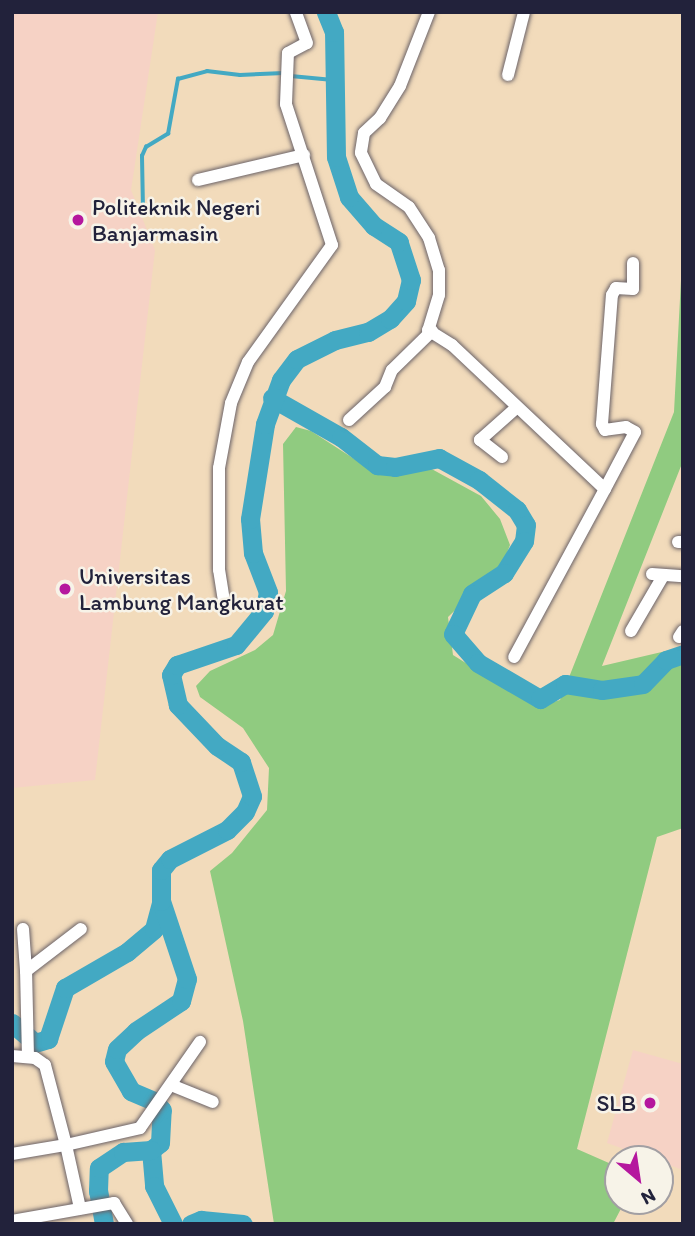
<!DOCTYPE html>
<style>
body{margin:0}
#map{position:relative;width:695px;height:1236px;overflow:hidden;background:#f2dbbb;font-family:Itim,sans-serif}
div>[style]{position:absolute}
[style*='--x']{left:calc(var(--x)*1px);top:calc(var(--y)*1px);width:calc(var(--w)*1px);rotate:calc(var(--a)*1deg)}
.built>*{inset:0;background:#f6d2c5}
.green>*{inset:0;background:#90cb80}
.stream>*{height:3.5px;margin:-1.75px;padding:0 1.75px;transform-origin:1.75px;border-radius:1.75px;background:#43a9c3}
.river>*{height:19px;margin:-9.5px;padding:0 9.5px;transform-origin:9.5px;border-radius:9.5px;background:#43a9c3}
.roads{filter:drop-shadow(0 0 2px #6b6368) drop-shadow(0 0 2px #6b6368)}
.minor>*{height:12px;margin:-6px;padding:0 6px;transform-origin:6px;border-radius:6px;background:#fff}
.dots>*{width:19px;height:19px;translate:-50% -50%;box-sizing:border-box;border:4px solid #f7f3e8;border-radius:50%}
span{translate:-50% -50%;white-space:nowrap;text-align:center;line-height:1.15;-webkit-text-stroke:5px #f7f3e8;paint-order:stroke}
.poi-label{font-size:23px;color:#22223b}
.left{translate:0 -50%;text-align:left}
.right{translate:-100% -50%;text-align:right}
.frame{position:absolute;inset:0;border:14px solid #22223b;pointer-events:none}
.north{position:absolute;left:604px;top:1145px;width:70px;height:70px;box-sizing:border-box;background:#f7f3e8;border:2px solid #a29fa3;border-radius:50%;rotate:151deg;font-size:19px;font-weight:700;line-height:28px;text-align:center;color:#22223b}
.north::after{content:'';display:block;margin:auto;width:24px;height:32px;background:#b5179e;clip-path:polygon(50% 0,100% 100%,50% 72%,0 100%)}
</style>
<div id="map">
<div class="built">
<i style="clip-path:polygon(12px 12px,158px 12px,131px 190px,155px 250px,95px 780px,12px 788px)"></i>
<i style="clip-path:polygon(633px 1050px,683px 1064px,683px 1170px,607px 1143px)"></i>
</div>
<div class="green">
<i style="clip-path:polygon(683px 242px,683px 461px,602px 666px,683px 647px,683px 828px,657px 837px,577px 1149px,618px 1167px,618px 1201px,625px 1201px,613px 1224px,274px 1224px,243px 1021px,210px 871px,232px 853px,267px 810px,269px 768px,243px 728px,200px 697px,196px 686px,210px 671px,255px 650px,273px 635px,286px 591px,283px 444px,296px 427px,311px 431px,376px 473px,410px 473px,428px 467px,481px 496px,500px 519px,510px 545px,502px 565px,448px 617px,453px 655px,536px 707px,560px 700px,674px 412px)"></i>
</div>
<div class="stream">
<i style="--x:291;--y:76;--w:42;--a:5.4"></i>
<i style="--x:143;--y:209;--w:53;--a:-91.1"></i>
<i style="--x:142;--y:156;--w:10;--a:-66"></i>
<i style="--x:146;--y:147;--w:26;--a:-31"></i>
<i style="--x:168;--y:134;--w:56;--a:-79.7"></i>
<i style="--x:178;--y:79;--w:30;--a:-15"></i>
<i style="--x:207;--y:71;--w:33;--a:7"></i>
<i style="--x:240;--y:75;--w:44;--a:-2.6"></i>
</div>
<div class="river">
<i style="--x:272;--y:398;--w:79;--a:29.5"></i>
<i style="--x:341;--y:437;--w:46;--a:37.9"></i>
<i style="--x:377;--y:465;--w:18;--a:6"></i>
<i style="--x:395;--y:467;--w:45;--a:-11.6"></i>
<i style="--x:439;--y:458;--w:46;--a:28.8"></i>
<i style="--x:479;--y:480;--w:48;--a:38.3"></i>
<i style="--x:517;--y:510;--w:17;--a:59"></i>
<i style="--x:526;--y:525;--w:16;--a:97"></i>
<i style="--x:524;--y:541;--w:38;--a:122"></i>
<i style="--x:504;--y:573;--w:38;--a:147"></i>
<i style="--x:472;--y:594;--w:44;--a:115.4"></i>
<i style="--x:453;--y:634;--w:38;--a:49"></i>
<i style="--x:478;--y:663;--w:72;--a:30.1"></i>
<i style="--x:540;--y:699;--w:29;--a:-31"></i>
<i style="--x:565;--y:684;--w:37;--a:9"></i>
<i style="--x:602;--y:690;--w:41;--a:-8.3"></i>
<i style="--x:643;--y:684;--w:33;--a:-46"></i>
<i style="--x:666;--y:660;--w:18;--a:-19"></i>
<i style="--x:12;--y:1023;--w:30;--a:41"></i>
<i style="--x:35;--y:1043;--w:14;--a:-17"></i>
<i style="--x:48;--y:1039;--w:54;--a:-71.6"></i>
<i style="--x:65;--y:988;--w:72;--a:-30.1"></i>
<i style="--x:127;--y:952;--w:35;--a:-40"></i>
<i style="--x:154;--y:929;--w:27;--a:-75"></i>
<i style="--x:151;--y:1150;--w:11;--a:-38"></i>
<i style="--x:160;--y:1143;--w:33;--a:-87"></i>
<i style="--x:162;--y:1110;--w:12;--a:-132"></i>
<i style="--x:154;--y:1101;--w:25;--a:-157"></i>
<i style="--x:131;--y:1091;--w:34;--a:-120"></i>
<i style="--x:114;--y:1061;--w:12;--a:-76"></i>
<i style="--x:117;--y:1049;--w:26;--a:-43"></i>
<i style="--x:136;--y:1031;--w:54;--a:-33.7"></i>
<i style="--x:181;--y:1001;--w:23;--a:-75"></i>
<i style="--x:187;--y:979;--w:82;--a:-108.4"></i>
<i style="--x:161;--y:901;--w:31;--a:-90"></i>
<i style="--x:161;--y:870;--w:14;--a:-51"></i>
<i style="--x:170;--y:859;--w:64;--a:-27"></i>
<i style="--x:227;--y:830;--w:25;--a:-45"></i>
<i style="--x:245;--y:812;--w:17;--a:-66"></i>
<i style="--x:252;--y:796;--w:36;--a:-108"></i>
<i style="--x:241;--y:762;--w:29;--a:-146"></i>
<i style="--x:217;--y:746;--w:57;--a:-133.6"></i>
<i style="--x:178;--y:705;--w:31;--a:-103"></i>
<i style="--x:171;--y:675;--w:12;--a:-59"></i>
<i style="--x:177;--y:665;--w:62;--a:-18.7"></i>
<i style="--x:236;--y:645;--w:44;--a:-50.5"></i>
<i style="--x:264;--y:611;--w:19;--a:-78"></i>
<i style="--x:268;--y:592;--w:42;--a:-111"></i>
<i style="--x:253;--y:553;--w:34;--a:-95"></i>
<i style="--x:250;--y:519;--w:96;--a:-81"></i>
<i style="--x:265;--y:424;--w:47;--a:-70"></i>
<i style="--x:281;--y:380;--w:26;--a:-53"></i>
<i style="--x:297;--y:359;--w:42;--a:-26.6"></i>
<i style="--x:335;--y:340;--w:34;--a:-14"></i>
<i style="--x:368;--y:332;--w:26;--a:-31"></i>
<i style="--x:390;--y:319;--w:24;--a:-48"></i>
<i style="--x:406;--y:301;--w:22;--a:-77"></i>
<i style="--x:411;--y:280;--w:40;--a:-108"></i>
<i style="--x:399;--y:242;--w:30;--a:-147"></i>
<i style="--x:374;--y:226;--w:38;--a:-131"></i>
<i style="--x:349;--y:197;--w:42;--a:-108"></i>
<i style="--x:336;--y:157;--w:125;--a:-90.9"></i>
<i style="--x:334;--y:32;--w:22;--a:-112"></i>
<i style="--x:151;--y:1150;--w:36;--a:85"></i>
<i style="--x:154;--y:1186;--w:42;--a:63.4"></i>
<i style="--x:104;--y:1224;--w:34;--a:-100"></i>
<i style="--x:98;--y:1191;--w:23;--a:-88"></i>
<i style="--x:99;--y:1168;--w:29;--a:-34"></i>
<i style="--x:123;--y:1152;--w:28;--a:-4"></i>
<i style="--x:191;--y:1224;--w:11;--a:-22"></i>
<i style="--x:201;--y:1220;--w:42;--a:5.4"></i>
</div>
<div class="roads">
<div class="minor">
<i style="--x:429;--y:12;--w:79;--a:111.4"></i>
<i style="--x:400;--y:86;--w:38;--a:122"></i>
<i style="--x:380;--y:118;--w:22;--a:137"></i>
<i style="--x:364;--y:133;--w:20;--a:99"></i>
<i style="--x:361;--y:153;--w:34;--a:64"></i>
<i style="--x:376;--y:184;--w:40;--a:34.9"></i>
<i style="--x:409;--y:207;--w:37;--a:57"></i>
<i style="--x:429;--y:238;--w:34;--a:73"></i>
<i style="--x:439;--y:270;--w:25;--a:90"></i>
<i style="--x:439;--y:295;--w:37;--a:107"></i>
<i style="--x:428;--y:330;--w:28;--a:32"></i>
<i style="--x:452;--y:345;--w:210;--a:43.3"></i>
<i style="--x:605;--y:489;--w:191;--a:118.4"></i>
<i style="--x:508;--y:75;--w:65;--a:-75.7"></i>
<i style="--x:198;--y:180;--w:109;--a:-13.3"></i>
<i style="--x:349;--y:420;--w:49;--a:-42.5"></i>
<i style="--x:385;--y:387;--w:18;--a:-68"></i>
<i style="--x:392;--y:370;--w:56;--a:-44.3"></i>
<i style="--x:502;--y:457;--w:28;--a:-142"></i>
<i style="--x:480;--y:440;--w:47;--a:-41.5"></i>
<i style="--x:605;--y:489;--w:64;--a:-62.2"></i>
<i style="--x:635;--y:432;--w:10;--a:-151"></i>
<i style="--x:626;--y:427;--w:21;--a:172"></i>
<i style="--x:605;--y:430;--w:7;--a:-117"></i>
<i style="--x:602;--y:424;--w:129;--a:-85.6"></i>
<i style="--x:612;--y:295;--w:8;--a:-60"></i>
<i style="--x:616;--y:288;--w:17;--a:3"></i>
<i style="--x:633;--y:289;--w:26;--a:-90"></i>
<i style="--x:678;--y:542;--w:5;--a:0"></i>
<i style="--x:652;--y:574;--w:31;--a:4"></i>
<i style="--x:224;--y:601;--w:31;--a:-99"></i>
<i style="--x:219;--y:570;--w:102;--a:-90"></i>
<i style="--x:219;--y:468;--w:66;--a:-79.5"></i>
<i style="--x:231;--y:403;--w:44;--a:-67.5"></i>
<i style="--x:248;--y:362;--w:144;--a:-54.3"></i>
<i style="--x:332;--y:245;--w:148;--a:-108.1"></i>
<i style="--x:286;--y:104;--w:51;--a:-87.8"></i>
<i style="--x:288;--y:53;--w:21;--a:-28"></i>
<i style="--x:307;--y:43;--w:33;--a:-110"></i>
<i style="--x:631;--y:631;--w:64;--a:-59.8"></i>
<i style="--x:679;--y:637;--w:7;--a:-56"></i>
<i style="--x:23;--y:929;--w:42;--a:85.9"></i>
<i style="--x:12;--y:1056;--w:23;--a:5"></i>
<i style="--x:35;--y:1058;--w:12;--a:35"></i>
<i style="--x:45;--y:1065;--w:83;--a:75.3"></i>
<i style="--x:66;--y:1145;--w:76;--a:-12.9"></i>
<i style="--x:140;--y:1128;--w:105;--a:-55.1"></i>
<i style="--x:28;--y:1057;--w:86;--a:-91.3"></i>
<i style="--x:26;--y:971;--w:69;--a:-37.4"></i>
<i style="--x:171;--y:1085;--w:45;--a:22"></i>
<i style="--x:12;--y:1154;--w:55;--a:-9.5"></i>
<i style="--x:66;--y:1145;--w:65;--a:77.5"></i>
<i style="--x:12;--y:1221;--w:104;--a:-10"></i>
<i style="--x:114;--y:1203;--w:25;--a:58"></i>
</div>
</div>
<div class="dots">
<i style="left:78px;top:220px;background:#b5179e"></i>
<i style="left:65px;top:589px;background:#b5179e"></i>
<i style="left:650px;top:1103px;background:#b5179e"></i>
</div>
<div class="poi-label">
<span class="left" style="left:92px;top:220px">Politeknik Negeri<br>Banjarmasin</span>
<span class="left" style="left:79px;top:589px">Universitas<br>Lambung Mangkurat</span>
<span class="right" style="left:636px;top:1103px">SLB</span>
</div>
<div class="frame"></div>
<div class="north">N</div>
</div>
